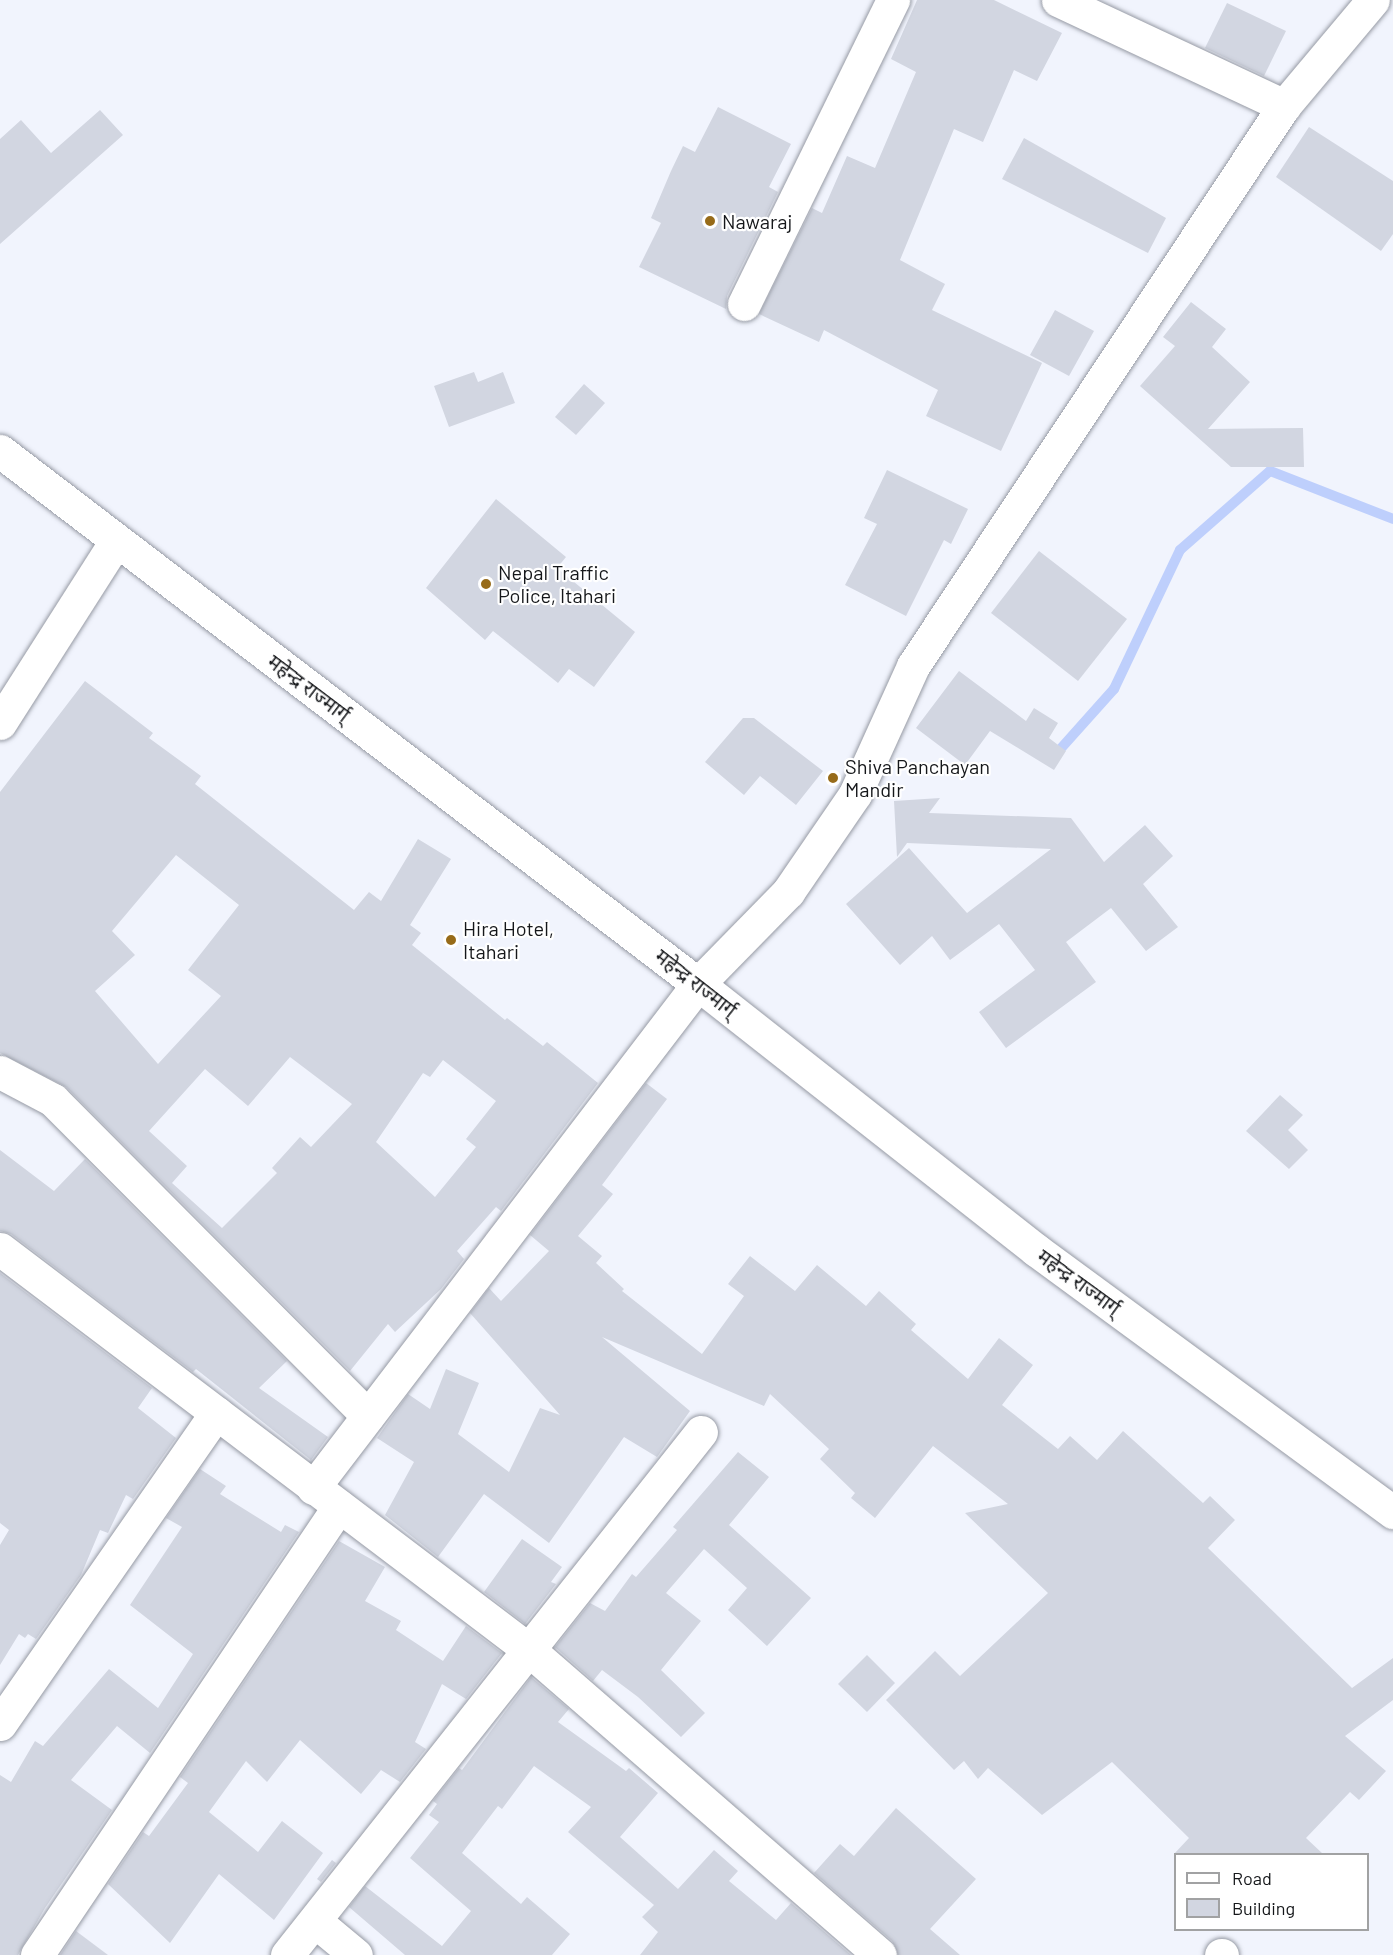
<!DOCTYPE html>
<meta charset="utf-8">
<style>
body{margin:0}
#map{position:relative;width:1393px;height:1955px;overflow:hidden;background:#f1f4fd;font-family:Barlow,"Noto Sans Devanagari",sans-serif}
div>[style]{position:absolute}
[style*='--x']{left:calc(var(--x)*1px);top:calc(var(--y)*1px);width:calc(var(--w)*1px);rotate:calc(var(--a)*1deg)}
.stream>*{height:10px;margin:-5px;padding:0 5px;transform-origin:5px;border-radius:5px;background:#becffc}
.building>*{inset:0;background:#d2d6e1}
.roads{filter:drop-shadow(0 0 2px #969aa4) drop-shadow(0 0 2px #969aa4)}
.minor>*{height:33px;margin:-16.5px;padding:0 16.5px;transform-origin:16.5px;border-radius:16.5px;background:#fff}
.highway>*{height:33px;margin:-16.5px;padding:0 16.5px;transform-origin:16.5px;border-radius:16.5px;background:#fff}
.dots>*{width:16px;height:16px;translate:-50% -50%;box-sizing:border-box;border:3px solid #fff;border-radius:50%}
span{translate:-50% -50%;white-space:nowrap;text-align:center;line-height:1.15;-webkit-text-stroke:4.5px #fff;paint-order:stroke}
.poi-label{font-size:20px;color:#15171a}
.left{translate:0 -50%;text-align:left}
.street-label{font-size:20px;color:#15171a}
.legend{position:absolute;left:1174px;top:1853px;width:195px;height:78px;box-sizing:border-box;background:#fff;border:2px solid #a1a2a3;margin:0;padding:8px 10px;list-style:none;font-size:18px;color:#15171a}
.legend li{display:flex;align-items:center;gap:12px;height:30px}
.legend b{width:30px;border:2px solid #a1a2a3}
</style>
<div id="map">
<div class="stream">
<i style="--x:1055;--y:755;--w:89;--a:-48.2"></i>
<i style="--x:1114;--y:689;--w:154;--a:-64.6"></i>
<i style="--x:1180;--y:550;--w:120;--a:-41.3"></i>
<i style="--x:1270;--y:471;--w:132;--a:21.3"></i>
</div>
<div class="building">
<i style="clip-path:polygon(917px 0,994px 0,1062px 33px,1037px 81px,1014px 70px,983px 142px,954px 129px,900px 260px,945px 284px,932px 310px,1042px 363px,1001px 451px,926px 416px,938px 390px,824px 330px,819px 342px,759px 314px,812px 208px,822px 213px,847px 156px,875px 168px,916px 72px,891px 59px)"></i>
<i style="clip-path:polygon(1227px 3px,1286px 31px,1264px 76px,1205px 48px)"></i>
<i style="clip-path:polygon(718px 107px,791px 144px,769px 187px,778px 192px,727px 296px,726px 309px,639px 267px,661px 223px,651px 218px,671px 171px,683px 146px,695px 152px)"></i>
<i style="clip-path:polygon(100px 110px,123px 135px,0 244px,0 139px,21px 120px,51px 153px)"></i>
<i style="clip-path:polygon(1309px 127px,1393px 181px,1393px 234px,1381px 251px,1276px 177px)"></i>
<i style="clip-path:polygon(1024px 138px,1166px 218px,1148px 253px,1002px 179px)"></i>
<i style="clip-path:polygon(1191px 302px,1226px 329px,1212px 347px,1250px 382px,1208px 429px,1303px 428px,1304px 467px,1231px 467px,1140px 386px,1175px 346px,1163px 337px)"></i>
<i style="clip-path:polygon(1055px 310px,1094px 331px,1069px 376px,1030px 355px)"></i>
<i style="clip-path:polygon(474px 372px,478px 382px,503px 372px,515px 403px,449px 427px,434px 386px)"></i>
<i style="clip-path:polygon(584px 384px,605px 403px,576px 435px,555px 417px)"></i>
<i style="clip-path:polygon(887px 470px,968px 509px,951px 544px,944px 540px,906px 616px,845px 585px,877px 524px,864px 518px)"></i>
<i style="clip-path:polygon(496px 499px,566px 557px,557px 568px,635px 632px,594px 687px,569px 669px,558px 683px,493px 631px,485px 640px,426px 588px)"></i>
<i style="clip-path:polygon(1039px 551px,1127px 619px,1078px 681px,991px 613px)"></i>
<i style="clip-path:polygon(959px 671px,1026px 721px,1034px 708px,1058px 723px,1049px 738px,1066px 751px,1054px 770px,990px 731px,965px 765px,916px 728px)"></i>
<i style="clip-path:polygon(evenodd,85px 681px,153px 733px,149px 738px,201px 776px,195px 784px,354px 910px,369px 892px,381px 901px,418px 839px,451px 859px,410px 925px,421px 933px,412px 945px,505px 1020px,507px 1018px,543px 1046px,547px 1042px,598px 1083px,501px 1211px,496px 1207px,457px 1251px,464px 1259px,441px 1289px,395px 1332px,388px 1324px,350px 1371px,66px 1087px,0 1053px,0 792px,85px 681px,176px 855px,239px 905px,188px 970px,221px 996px,158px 1064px,95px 991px,135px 955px,112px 931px,176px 855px,85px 681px,290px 1057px,352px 1104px,311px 1147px,300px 1137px,272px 1168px,277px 1173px,222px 1228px,172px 1183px,187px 1166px,149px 1131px,205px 1069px,248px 1106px,290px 1057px,85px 681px,443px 1060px,496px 1101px,466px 1139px,476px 1147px,435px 1197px,376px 1142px,423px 1073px,430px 1077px,443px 1060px)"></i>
<i style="clip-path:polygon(743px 718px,754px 718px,823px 771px,796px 805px,760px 776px,744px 795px,705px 762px)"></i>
<i style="clip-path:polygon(940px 798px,929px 813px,1071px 818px,1104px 862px,1145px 825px,1173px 856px,1143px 884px,1178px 927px,1146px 951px,1111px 908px,1066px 942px,1096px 982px,1006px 1048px,979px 1012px,1035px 970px,999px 924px,950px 960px,932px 936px,900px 965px,846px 904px,909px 848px,967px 913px,1051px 849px,907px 843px,897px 857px,894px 801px)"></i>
<i style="clip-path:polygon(646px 1083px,667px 1099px,602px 1185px,613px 1194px,578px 1236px,602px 1256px,596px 1263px,624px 1289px,622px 1291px,702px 1354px,744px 1296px,728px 1284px,750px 1256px,795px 1291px,817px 1265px,866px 1306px,879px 1291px,916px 1324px,911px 1330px,968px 1379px,999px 1338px,1033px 1365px,1002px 1405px,1058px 1449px,1070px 1436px,1097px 1460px,1123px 1431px,1203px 1503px,1210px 1496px,1235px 1520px,1208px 1548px,1352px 1688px,1393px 1658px,1393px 1700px,1345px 1736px,1386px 1771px,1359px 1800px,1350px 1792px,1306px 1838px,1323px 1854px,1174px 1854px,1189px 1838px,1112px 1762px,1042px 1815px,988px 1768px,978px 1779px,964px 1761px,954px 1770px,886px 1700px,935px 1651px,960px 1676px,1048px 1593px,965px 1513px,1008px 1504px,933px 1446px,875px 1518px,851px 1498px,855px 1493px,820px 1459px,829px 1449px,770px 1394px,764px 1406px,602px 1337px,690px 1411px,657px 1457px,624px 1437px,549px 1543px,484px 1494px,438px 1557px,385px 1515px,414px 1462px,377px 1438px,408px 1394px,430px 1409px,446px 1369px,479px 1383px,458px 1434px,509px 1472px,540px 1408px,560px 1415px,470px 1313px,489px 1288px,501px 1301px,549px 1251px,530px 1235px)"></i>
<i style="clip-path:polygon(1280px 1095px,1303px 1115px,1288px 1130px,1308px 1150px,1289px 1169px,1246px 1131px)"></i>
<i style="clip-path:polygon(0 1150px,54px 1191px,85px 1159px,287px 1361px,259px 1388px,328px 1437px,311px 1460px,196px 1369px,193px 1372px,11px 1234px,0 1231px)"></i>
<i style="clip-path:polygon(0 1273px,152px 1388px,138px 1408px,176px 1438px,133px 1499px,126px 1495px,108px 1533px,100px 1530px,81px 1575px,36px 1639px,28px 1634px,25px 1638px,19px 1634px,0 1665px,0 1545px,9px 1530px,0 1523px)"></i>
<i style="clip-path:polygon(738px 1452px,769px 1477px,729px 1525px,811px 1598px,767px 1646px,728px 1610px,747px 1588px,704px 1549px,666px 1593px,701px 1621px,661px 1670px,705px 1713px,681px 1737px,638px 1697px,602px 1670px,593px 1681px,555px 1647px,590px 1603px,605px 1611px,632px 1574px,636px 1577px,677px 1530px,673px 1527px)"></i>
<i style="clip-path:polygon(200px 1469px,226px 1486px,220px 1494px,281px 1532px,285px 1525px,299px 1532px,150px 1753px,117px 1726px,71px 1780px,112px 1810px,45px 1908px,18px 1955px,0 1955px,0 1775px,11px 1782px,35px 1741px,43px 1746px,109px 1669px,158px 1708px,193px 1654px,130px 1605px,182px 1527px,166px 1518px)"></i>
<i style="clip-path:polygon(522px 1539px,562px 1567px,551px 1582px,556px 1584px,525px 1624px,484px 1592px)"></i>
<i style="clip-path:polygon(339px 1541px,385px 1567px,365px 1601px,401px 1621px,396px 1630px,443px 1661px,466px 1626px,502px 1653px,466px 1699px,442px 1684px,415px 1742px,426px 1749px,400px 1782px,381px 1770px,361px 1794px,300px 1740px,267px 1782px,246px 1761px,209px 1812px,258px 1852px,282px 1821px,323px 1853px,274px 1920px,219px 1874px,170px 1943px,108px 1884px,143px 1832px,149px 1836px,188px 1783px,180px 1777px)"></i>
<i style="clip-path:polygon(867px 1655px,895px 1683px,867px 1712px,838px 1684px)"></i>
<i style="clip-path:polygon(531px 1677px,569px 1709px,558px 1722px,626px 1771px,629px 1768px,658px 1793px,620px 1837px,678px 1889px,714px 1850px,738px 1871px,729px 1881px,776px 1920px,791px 1903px,851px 1955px,640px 1955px,658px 1932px,642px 1917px,654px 1905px,568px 1832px,591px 1807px,534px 1766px,502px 1809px,498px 1806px,462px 1853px,521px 1904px,527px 1897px,570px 1934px,552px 1955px,405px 1955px,349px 1907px,365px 1886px,442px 1946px,471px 1911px,410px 1858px,439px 1822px,429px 1815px,437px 1804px,433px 1801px,459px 1768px,462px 1770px)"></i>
<i style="clip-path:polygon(896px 1808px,976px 1879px,930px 1929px,960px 1955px,898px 1955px,892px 1941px,814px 1873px,840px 1844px,854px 1856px)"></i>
<i style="clip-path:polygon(332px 1860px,336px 1863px,321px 1882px,317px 1879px)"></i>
<i style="clip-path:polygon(76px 1931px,108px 1955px,60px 1955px)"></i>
</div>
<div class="roads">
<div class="minor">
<i style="--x:1058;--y:0;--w:250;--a:25.1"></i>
<i style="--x:744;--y:304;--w:339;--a:-63.9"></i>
<i style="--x:0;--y:723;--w:216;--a:-57.5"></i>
<i style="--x:0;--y:1072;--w:60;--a:27.8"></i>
<i style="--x:53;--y:1100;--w:446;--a:45.1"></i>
<i style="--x:0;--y:1249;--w:662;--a:37.15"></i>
<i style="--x:528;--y:1649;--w:466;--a:41"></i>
<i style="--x:313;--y:1488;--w:634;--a:-52.62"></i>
<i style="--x:698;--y:984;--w:129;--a:-45.6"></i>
<i style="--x:788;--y:892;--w:119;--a:-55.6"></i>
<i style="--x:855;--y:794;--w:141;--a:-65.6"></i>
<i style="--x:913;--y:666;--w:672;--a:-56.48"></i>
<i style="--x:1284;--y:106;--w:138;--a:-50"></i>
<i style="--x:0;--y:1724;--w:379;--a:-55.2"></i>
<i style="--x:315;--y:1921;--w:53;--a:39.7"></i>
<i style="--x:37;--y:1955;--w:541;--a:-56.07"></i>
<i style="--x:287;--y:1955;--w:667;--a:-51.64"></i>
<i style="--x:1221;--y:1955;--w:1;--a:0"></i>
</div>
<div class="highway">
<i style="--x:0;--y:451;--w:878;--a:37.37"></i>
<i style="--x:698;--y:984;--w:430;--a:38.2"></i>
<i style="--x:1036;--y:1250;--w:443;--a:36.3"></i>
</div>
</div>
<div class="dots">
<i style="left:710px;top:221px;background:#976b19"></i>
<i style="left:486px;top:584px;background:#976b19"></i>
<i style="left:833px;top:778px;background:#976b19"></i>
<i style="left:451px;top:940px;background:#976b19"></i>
</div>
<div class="poi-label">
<span class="left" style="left:722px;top:221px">Nawaraj</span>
<span class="left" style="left:498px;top:584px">Nepal Traffic<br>Police, Itahari</span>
<span class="left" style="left:845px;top:778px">Shiva Panchayan<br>Mandir</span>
<span class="left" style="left:463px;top:940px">Hira Hotel,<br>Itahari</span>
</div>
<div class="street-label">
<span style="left:309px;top:688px;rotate:37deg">महेन्द्र राज्मार्ग्</span>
<span style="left:696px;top:983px;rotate:38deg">महेन्द्र राज्मार्ग्</span>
<span style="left:1079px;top:1282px;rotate:36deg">महेन्द्र राज्मार्ग्</span>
</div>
<ul class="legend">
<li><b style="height:8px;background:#fff"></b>Road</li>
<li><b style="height:16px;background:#d2d6e1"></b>Building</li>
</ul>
</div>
